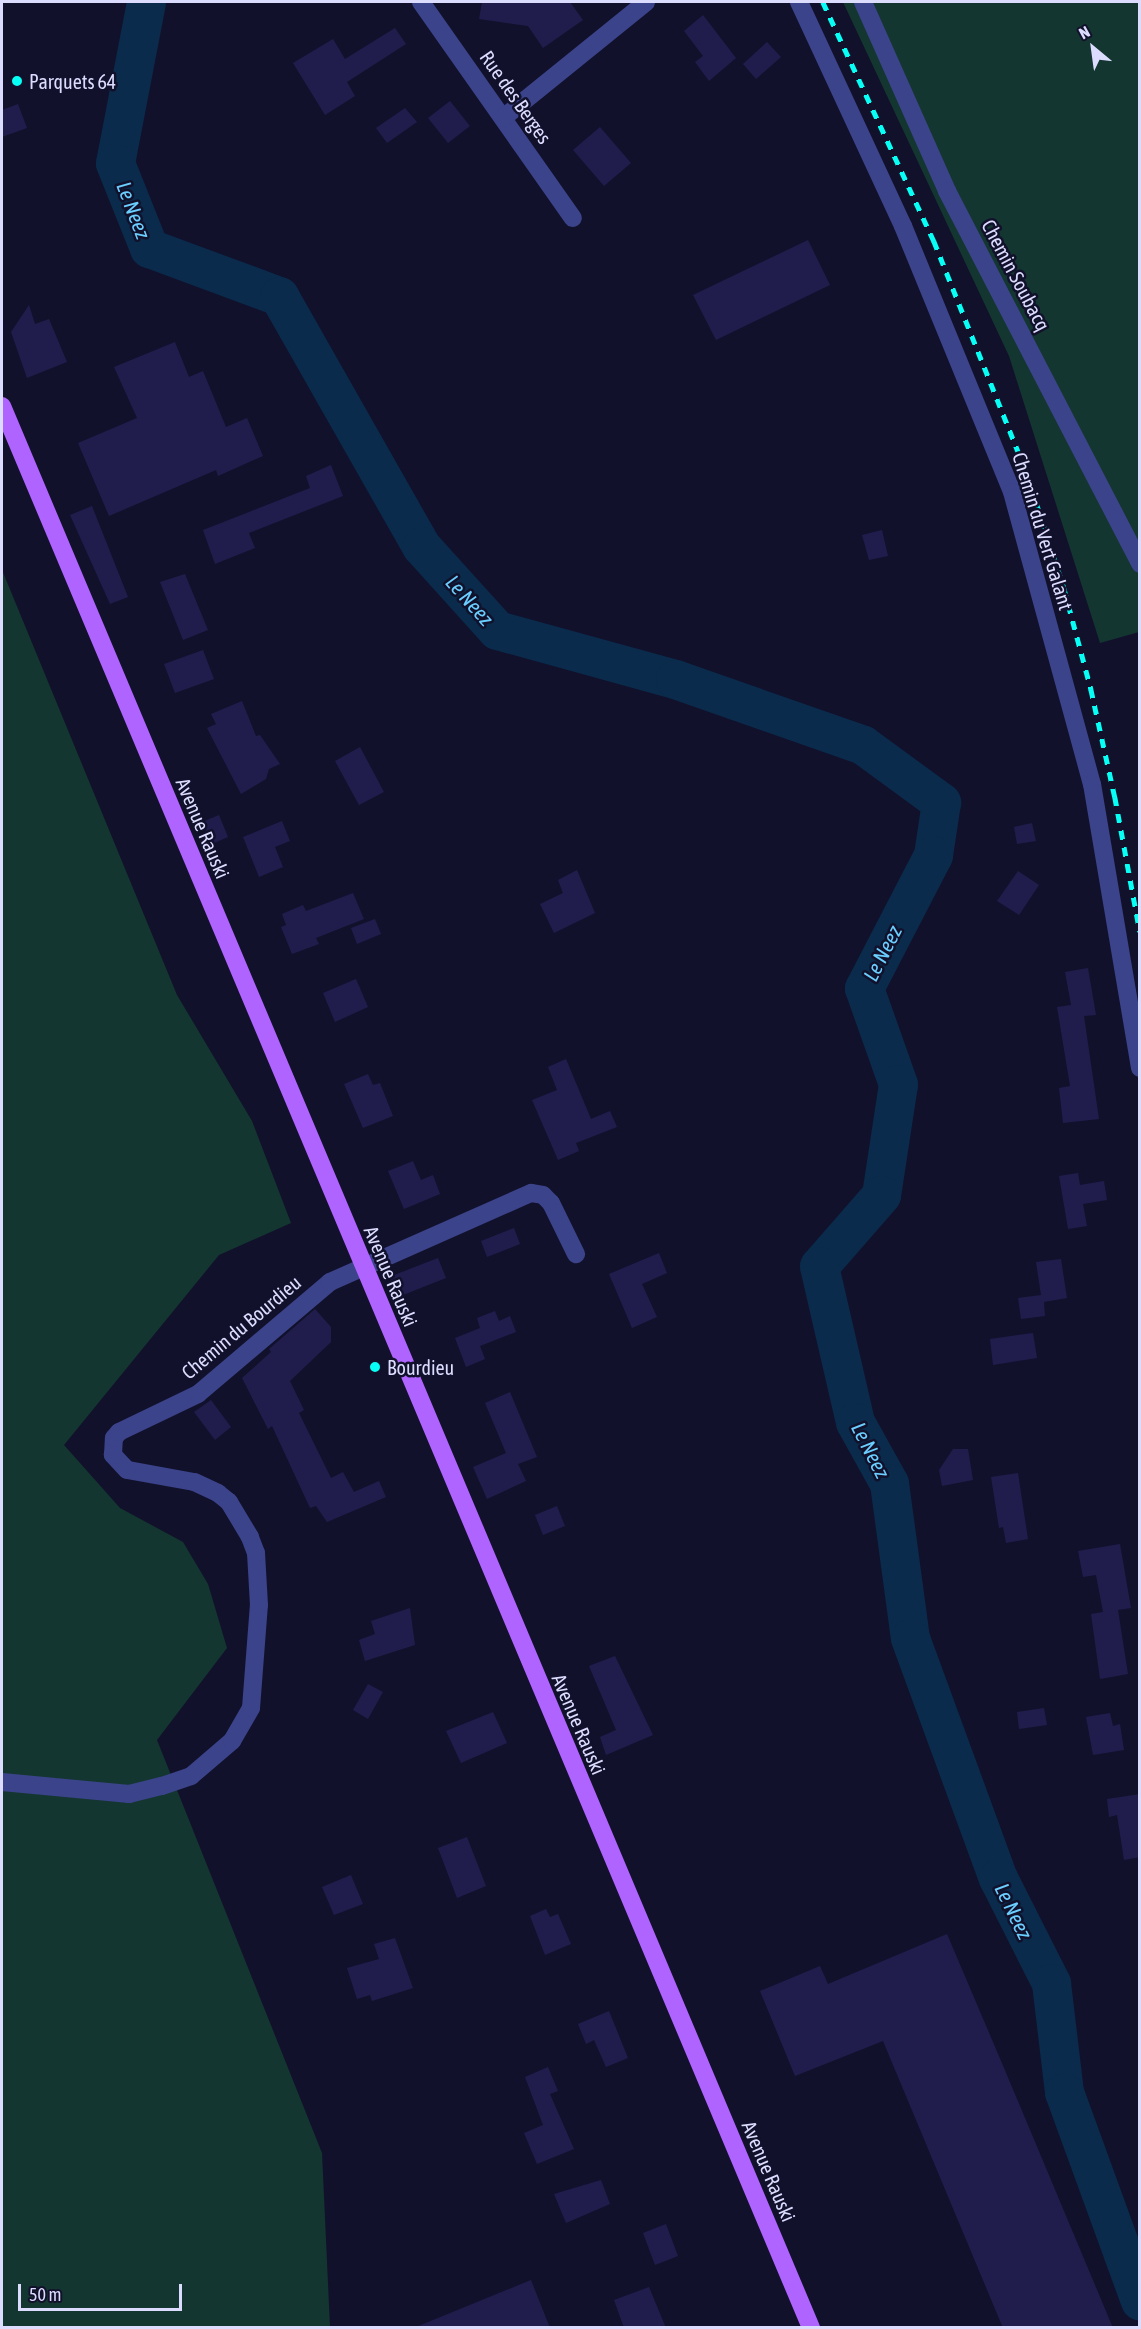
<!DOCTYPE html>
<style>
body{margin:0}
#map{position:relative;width:1141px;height:2329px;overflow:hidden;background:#12112c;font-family:"Asap Condensed",sans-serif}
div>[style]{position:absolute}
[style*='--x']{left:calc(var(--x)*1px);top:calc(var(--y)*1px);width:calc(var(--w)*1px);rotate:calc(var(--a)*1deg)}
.green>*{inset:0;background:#143630}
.river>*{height:39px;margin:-19.5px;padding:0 19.5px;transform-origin:19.5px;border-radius:19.5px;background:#0a2b4b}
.building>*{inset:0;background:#201d4d}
.minor>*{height:18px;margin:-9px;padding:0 9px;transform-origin:9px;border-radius:9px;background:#3b438b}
.major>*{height:18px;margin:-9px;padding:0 9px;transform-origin:9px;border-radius:9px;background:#af63ff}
.rail>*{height:4.5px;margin-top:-2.25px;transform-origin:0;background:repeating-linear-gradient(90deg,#08fff6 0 9px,transparent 0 17px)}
.dots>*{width:16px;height:16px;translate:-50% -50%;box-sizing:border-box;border:3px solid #12112c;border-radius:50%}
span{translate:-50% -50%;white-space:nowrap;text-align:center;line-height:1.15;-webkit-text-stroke:5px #12112c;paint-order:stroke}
.poi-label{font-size:20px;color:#dcdcff}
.left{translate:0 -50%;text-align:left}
.street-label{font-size:20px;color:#dcdcff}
.water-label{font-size:21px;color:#6aceff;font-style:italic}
.frame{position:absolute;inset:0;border:3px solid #dcdcff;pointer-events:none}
.north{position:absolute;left:1063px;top:18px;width:60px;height:60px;-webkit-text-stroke:4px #12112c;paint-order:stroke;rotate:331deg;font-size:16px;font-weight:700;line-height:24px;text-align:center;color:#dcdcff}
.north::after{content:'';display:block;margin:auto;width:21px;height:27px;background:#dcdcff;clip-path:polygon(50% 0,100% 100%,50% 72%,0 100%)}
.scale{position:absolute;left:18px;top:2284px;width:164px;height:27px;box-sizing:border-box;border:3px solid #dcdcff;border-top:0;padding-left:8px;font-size:18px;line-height:21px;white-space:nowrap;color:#dcdcff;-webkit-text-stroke:4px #12112c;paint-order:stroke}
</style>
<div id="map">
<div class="green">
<i style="clip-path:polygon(843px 2px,1139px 2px,1139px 632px,1100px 643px,1009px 356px)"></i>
<i style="clip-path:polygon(2px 570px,177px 995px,252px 1121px,291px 1223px,219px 1255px,64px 1445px,120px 1508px,183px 1542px,208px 1584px,227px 1648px,157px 1740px,322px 2153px,330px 2327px,2px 2327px)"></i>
</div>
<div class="river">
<i style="--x:146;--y:2;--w:164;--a:100.9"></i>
<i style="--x:115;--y:163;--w:92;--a:68.2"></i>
<i style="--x:149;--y:248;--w:139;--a:20.3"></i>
<i style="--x:279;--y:296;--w:288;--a:60.4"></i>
<i style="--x:421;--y:546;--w:113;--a:47.9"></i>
<i style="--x:497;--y:630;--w:185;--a:15.4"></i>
<i style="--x:675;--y:679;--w:199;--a:19.3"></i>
<i style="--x:863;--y:745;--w:97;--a:36.2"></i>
<i style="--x:941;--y:802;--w:54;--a:98.6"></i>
<i style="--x:933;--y:855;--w:150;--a:117.4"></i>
<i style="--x:864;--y:988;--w:102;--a:70.5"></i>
<i style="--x:898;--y:1084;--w:112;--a:98.7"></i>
<i style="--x:881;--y:1195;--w:94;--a:131.1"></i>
<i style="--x:819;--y:1266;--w:160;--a:77"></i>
<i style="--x:855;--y:1422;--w:70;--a:60.9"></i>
<i style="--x:889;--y:1483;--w:156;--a:82.3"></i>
<i style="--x:910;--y:1638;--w:256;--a:69.9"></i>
<i style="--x:998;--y:1878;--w:118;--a:63.2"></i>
<i style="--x:1051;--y:1983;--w:110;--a:83.2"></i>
<i style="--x:1064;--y:2092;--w:222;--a:70"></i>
</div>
<div class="building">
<i style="clip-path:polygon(482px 2px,570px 2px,583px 20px,543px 48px,528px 26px,479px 19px)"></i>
<i style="clip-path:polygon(703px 15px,736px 58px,709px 81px,695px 62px,703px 56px,684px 31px)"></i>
<i style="clip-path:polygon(395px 28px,406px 44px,347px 82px,355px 96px,325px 115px,293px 63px,333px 39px,345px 59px)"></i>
<i style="clip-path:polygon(767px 42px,781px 57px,756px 79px,743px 64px)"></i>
<i style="clip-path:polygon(450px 101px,470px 126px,448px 143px,428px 118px)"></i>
<i style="clip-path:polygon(18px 104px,27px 128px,2px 137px,2px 110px)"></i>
<i style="clip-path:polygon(405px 108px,417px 122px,387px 143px,376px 128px)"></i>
<i style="clip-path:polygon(600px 127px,631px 163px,604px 186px,573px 150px)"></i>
<i style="clip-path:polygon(808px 240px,830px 285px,716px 340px,693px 295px)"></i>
<i style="clip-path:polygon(29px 305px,35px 324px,49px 319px,67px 362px,27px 378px,11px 332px)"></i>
<i style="clip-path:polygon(175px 342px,189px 377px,203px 371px,226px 427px,247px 418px,263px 456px,218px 476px,216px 470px,109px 516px,78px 443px,137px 418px,114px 367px)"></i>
<i style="clip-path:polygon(331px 465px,343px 496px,249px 533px,255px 548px,215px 564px,203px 530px,310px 488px,306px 476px)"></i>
<i style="clip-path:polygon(92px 506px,128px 597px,110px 604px,70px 515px)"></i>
<i style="clip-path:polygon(882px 530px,888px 556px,869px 560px,862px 535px)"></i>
<i style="clip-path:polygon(185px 574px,208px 630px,183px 640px,160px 582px)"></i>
<i style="clip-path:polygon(203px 650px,214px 679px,175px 693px,164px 664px)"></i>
<i style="clip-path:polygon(242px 701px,256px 736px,260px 735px,280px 764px,269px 769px,266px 779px,241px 794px,207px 728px,216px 724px,211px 714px)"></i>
<i style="clip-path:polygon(360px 747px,384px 792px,359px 805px,335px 761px)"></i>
<i style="clip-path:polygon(219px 815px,228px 837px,212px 844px,202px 822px)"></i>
<i style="clip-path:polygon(282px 821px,290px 841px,275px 847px,283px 867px,259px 877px,243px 837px)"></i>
<i style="clip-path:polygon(1032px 823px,1036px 841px,1017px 844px,1014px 827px)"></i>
<i style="clip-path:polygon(577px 870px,595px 913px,554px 933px,540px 904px,563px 893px,558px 880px)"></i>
<i style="clip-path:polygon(1018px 871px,1039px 885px,1019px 915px,997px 901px)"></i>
<i style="clip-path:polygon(353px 893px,364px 919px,316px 938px,319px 944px,292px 954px,281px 927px,286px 925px,282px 914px,303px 905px,306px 911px)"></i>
<i style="clip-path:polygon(375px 919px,381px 934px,357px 944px,351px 928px)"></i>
<i style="clip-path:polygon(1088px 968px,1096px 1015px,1084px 1016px,1099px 1119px,1063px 1123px,1059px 1088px,1070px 1086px,1057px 1007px,1071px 1005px,1065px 972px)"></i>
<i style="clip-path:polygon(356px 979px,368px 1007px,335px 1022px,323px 993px)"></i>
<i style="clip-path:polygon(566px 1059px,591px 1119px,610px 1111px,617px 1127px,576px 1143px,579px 1151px,558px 1160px,532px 1100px,557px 1090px,548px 1067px)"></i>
<i style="clip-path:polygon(368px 1074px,373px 1085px,380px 1083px,393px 1116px,363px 1128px,344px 1084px)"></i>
<i style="clip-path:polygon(413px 1161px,421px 1180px,433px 1175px,440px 1194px,404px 1209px,388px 1171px)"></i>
<i style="clip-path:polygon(1078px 1173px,1080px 1185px,1104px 1181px,1107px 1200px,1083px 1204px,1087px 1226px,1068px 1229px,1059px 1176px)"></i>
<i style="clip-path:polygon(514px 1228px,520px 1244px,487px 1257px,481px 1241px)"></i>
<i style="clip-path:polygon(659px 1253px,667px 1273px,642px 1284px,657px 1317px,632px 1328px,609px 1274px)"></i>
<i style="clip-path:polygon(438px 1258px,446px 1278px,398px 1297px,389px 1277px)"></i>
<i style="clip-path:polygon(1061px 1259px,1067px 1298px,1044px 1302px,1045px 1316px,1021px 1319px,1018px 1298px,1041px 1295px,1036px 1262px)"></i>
<i style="clip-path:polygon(315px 1309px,331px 1327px,331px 1342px,290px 1381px,304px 1410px,299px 1413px,331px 1478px,343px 1472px,354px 1492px,379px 1481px,386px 1497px,327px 1522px,316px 1506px,310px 1508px,272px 1426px,268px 1429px,242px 1378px,271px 1352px,269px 1349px)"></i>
<i style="clip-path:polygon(495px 1311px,499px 1321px,510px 1316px,516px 1332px,480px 1346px,485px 1359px,466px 1367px,455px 1338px,480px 1328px,477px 1318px)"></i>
<i style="clip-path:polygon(1033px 1333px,1037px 1358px,993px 1365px,990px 1339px)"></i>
<i style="clip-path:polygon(510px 1392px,537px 1457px,518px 1464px,526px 1481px,487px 1499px,473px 1467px,506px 1453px,485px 1403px)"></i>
<i style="clip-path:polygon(211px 1400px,231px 1427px,215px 1440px,194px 1412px)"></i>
<i style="clip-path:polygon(953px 1449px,968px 1449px,973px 1480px,942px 1486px,939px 1470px)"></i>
<i style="clip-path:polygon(1018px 1473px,1028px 1539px,1006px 1543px,1003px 1527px,999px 1528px,991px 1477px)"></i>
<i style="clip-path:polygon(557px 1506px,565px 1526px,543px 1535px,535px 1515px)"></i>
<i style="clip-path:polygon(1120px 1544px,1131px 1608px,1118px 1610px,1128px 1674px,1100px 1679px,1091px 1614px,1103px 1612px,1096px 1575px,1083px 1577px,1078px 1551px)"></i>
<i style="clip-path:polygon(410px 1608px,415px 1645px,365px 1661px,359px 1640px,375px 1634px,371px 1621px)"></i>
<i style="clip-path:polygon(615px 1656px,653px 1735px,606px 1755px,600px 1737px,616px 1730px,589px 1666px)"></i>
<i style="clip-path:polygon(368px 1684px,383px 1692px,368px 1719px,353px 1710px)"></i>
<i style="clip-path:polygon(1044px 1708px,1047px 1725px,1019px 1729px,1017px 1712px)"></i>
<i style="clip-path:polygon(493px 1712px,507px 1743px,461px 1763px,446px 1731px)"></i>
<i style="clip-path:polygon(1110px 1713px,1113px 1726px,1120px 1724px,1124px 1750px,1093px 1755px,1086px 1717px)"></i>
<i style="clip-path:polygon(1140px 1794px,1140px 1857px,1124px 1860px,1117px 1815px,1109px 1817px,1107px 1799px)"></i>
<i style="clip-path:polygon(467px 1837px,486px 1886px,457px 1898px,438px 1848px)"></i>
<i style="clip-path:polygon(351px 1875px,363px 1904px,334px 1915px,322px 1887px)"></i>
<i style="clip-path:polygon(546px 1909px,550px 1917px,558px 1914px,571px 1944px,545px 1955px,530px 1916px)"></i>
<i style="clip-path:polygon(947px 1934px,1004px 2068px,1113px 2328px,1003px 2328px,883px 2041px,795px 2076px,760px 1991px,820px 1966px,828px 1984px)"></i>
<i style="clip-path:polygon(395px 1938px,413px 1988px,372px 2001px,370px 1995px,357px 1999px,347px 1968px,379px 1959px,374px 1944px)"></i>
<i style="clip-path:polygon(609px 2011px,628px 2058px,606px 2067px,594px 2040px,586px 2044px,578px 2024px)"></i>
<i style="clip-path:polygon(548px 2067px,558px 2091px,550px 2094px,574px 2149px,537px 2164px,524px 2133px,543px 2125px,525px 2077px)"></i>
<i style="clip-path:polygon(601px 2180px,610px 2204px,566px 2223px,554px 2194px)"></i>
<i style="clip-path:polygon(666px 2224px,678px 2256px,655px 2265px,643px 2233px)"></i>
<i style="clip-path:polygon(531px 2280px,550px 2328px,417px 2328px,416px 2327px)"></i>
<i style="clip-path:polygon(649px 2287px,666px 2328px,624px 2328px,614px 2300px)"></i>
</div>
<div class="minor">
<i style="--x:421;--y:2;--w:264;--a:54.9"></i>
<i style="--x:799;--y:2;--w:247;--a:65.1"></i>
<i style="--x:903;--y:226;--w:287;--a:67.7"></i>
<i style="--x:1012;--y:492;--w:303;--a:74.7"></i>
<i style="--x:1092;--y:784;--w:288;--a:80.4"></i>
<i style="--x:863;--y:2;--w:207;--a:66"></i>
<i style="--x:947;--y:191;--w:420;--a:62.6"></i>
<i style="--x:503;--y:118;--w:184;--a:-39"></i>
<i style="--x:2;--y:1782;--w:128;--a:5.4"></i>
<i style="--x:129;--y:1794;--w:34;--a:-14"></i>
<i style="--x:162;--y:1786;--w:31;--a:-19"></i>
<i style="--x:191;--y:1776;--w:54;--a:-40.5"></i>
<i style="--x:232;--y:1741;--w:38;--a:-60"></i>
<i style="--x:251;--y:1708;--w:103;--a:-85.6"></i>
<i style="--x:259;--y:1605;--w:52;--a:-93.3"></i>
<i style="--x:256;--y:1553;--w:17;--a:-111"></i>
<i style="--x:250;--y:1537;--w:41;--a:-121"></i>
<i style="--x:229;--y:1502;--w:14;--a:-141"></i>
<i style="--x:218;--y:1493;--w:26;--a:-155"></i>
<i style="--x:194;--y:1482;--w:68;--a:-169.8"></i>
<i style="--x:127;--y:1470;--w:21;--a:-133"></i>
<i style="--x:113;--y:1455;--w:17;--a:-87"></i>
<i style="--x:114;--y:1438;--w:8;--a:-50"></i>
<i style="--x:119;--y:1432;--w:88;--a:-25.7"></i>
<i style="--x:198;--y:1394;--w:173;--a:-40.3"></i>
<i style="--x:330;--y:1282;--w:220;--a:-23.9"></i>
<i style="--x:531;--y:1193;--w:12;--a:9"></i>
<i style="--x:543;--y:1195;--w:11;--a:45"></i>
<i style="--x:551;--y:1203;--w:57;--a:63.9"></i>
</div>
<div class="major">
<i style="--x:2;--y:406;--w:2085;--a:67.17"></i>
</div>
<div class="rail">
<i style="--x:823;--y:2;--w:264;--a:65.1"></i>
<i style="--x:934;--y:241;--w:248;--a:68.2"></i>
<i style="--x:1026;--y:471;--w:123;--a:72"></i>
<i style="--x:1064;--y:588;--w:105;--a:75"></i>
<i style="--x:1091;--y:689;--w:111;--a:77.5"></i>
<i style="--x:1115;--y:797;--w:137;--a:79.5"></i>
</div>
<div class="dots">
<i style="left:17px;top:81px;background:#08fff6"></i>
<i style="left:375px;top:1367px;background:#08fff6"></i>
</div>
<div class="poi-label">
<span class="left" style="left:29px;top:81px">Parquets 64</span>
<span class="left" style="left:387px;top:1367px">Bourdieu</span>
</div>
<div class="street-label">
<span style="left:516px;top:97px;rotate:55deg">Rue des Berges</span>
<span style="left:1016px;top:275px;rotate:62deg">Chemin Soubacq</span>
<span style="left:1043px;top:531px;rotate:73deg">Chemin du Vert Galant</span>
<span style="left:203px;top:828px;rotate:67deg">Avenue Rauski</span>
<span style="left:391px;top:1276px;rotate:67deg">Avenue Rauski</span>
<span style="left:241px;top:1327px;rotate:-40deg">Chemin du Bourdieu</span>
<span style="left:579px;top:1724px;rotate:67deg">Avenue Rauski</span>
<span style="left:769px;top:2171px;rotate:67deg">Avenue Rauski</span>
</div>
<div class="water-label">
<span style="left:134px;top:210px;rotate:69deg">Le Neez</span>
<span style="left:470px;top:600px;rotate:48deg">Le Neez</span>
<span style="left:882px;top:953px;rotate:-63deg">Le Neez</span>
<span style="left:871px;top:1450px;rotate:63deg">Le Neez</span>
<span style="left:1014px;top:1911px;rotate:64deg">Le Neez</span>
</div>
<div class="frame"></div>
<div class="north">N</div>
<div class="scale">50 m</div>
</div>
